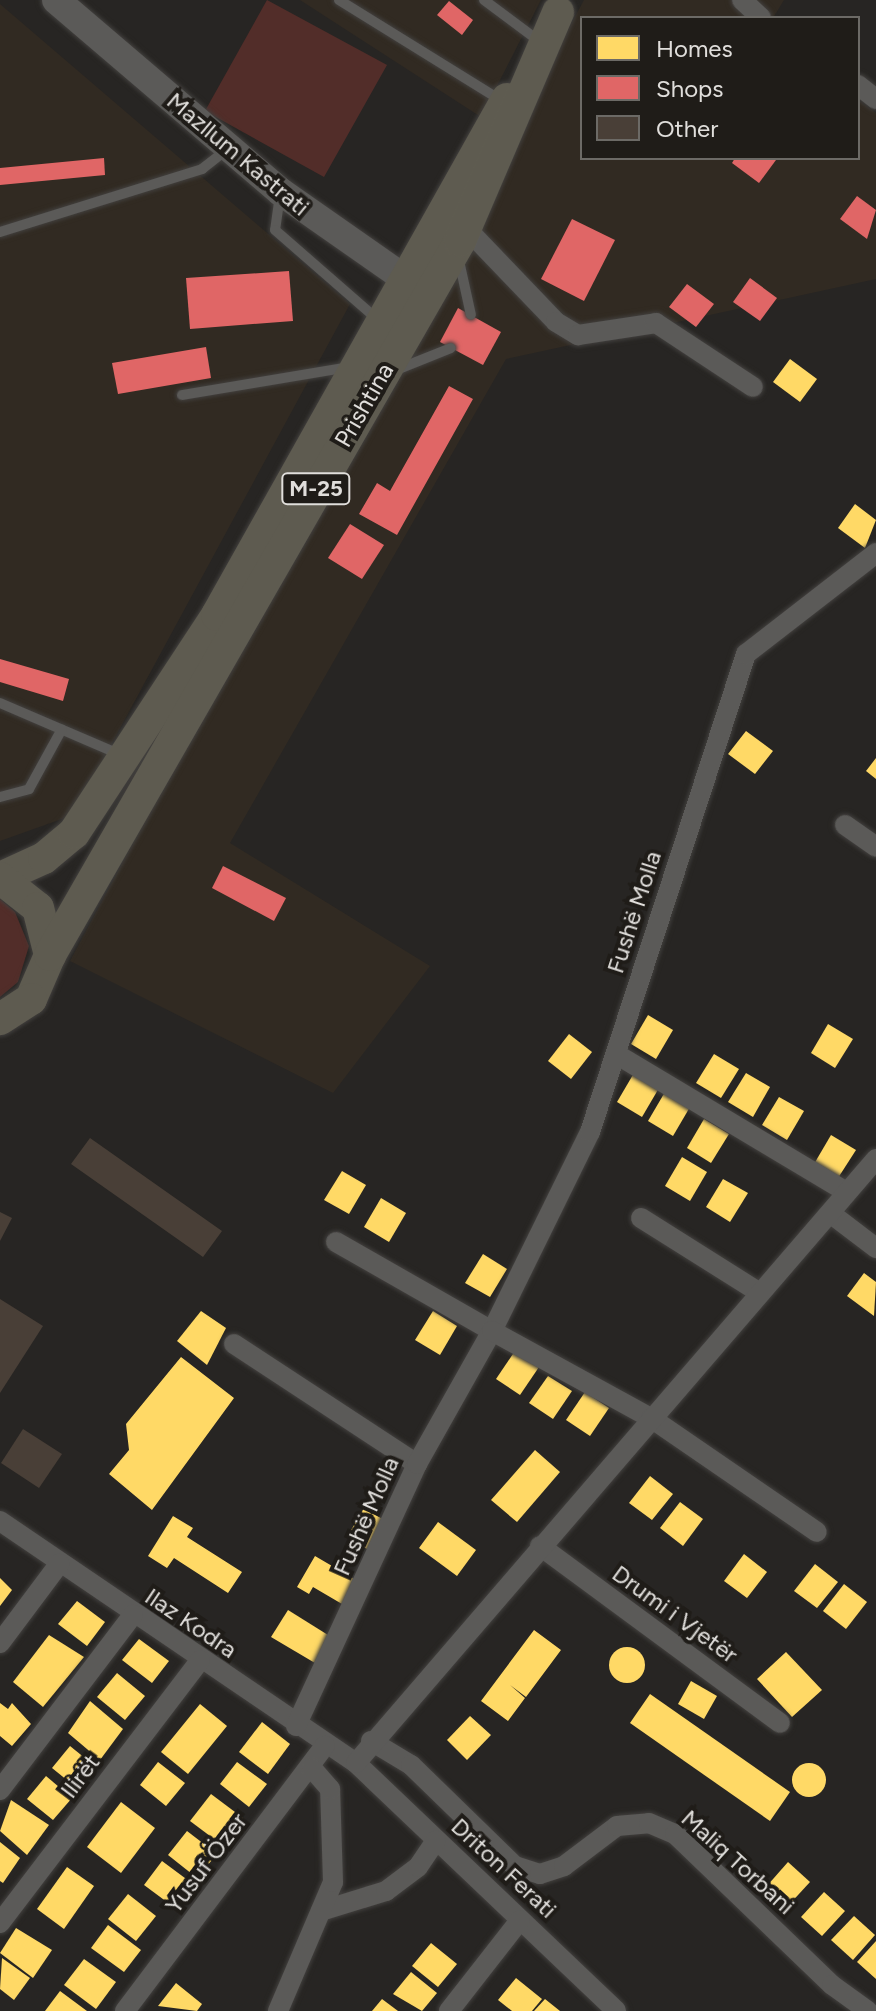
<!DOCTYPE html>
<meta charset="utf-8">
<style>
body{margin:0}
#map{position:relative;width:876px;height:2011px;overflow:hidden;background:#272523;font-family:Figtree,sans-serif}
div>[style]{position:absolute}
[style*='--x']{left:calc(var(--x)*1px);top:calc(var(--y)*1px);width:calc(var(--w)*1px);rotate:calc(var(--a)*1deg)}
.built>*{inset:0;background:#312a22}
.green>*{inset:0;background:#522d29}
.homes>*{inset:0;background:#ffd966}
.round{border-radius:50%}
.shops>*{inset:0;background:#e06666}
.building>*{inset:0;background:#493f37}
.roads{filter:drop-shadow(0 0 2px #42403e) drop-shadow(0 0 2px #42403e)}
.lane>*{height:10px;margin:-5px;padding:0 5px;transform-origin:5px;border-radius:5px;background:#5b5a58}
.street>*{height:20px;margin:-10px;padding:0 10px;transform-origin:10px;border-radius:10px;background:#5b5a58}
.secondary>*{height:28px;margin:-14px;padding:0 14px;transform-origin:14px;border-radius:14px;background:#5b5a58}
.primary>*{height:32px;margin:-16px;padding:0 16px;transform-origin:16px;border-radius:16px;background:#5e5b50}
span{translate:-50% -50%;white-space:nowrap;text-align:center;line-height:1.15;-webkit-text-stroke:8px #1f1c18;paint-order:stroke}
.shield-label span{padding:2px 6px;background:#1f1c18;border:2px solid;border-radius:6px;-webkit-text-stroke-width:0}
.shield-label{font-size:22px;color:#e0dedb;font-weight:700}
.street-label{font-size:24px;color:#e0dedb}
.legend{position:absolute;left:580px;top:16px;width:280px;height:144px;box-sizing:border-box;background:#1f1c18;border:2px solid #6c6a66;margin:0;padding:10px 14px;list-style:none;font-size:24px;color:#e0dedb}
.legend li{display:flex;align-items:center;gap:16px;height:40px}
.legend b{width:40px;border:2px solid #6c6a66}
</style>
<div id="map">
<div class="built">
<i style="clip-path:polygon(300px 0,541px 0,481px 117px)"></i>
<i style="clip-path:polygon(584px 0,784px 0,773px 18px,582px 18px,582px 158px,858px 158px,858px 100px,876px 113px,876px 279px,506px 359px,230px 843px,430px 966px,333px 1093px,70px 961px)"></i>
<i style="clip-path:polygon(0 4px,350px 304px,73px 815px,0 841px)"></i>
</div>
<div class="green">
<i style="clip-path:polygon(267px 0,387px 65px,324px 177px,205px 111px)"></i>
<i style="clip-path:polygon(0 899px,15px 912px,29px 946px,18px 982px,0 997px)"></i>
</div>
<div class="homes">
<i style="clip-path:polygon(790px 359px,817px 379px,800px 402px,773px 382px)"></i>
<i style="clip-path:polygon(855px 504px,876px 520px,865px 548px,838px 528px)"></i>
<i style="clip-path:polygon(746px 731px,773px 751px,755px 774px,728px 754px)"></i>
<i style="clip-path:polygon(876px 758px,876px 779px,866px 771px)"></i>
<i style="clip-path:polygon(648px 1015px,673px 1030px,656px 1059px,631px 1044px)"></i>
<i style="clip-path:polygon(828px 1024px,853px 1039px,835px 1068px,811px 1053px)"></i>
<i style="clip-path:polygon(569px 1034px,592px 1052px,571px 1079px,548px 1061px)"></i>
<i style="clip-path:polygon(714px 1054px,739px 1069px,721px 1098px,696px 1083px)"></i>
<i style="clip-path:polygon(634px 1073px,659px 1088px,642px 1117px,617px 1102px)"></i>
<i style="clip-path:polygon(746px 1073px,770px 1087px,753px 1117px,728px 1102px)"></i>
<i style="clip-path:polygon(665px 1092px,690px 1107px,673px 1136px,648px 1121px)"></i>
<i style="clip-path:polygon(779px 1097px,804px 1111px,787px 1140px,762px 1125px)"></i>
<i style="clip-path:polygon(704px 1119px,729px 1134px,711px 1163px,687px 1148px)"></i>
<i style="clip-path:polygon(831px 1135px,856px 1150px,838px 1178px,814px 1164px)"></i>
<i style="clip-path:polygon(682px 1157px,707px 1172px,690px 1201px,665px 1186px)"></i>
<i style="clip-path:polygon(342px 1171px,366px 1185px,349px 1214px,324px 1200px)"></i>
<i style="clip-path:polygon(723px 1179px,748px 1193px,730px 1222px,706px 1207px)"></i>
<i style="clip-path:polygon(381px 1198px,406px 1213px,389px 1242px,364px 1227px)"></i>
<i style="clip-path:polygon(483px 1254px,507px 1269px,490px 1297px,465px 1283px)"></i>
<i style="clip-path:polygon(864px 1273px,876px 1282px,874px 1316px,847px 1296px)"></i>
<i style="clip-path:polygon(201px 1311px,226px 1328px,207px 1365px,177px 1341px)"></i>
<i style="clip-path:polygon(433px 1311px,457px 1326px,440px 1355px,415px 1340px)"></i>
<i style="clip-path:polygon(515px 1351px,539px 1367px,520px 1395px,496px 1379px)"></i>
<i style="clip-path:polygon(181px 1357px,234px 1398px,152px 1510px,109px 1474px,129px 1450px,126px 1424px)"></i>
<i style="clip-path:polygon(548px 1376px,572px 1391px,553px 1419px,529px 1403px)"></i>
<i style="clip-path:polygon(585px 1392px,609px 1408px,590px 1436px,566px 1420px)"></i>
<i style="clip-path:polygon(535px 1450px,560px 1472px,517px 1522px,491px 1500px)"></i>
<i style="clip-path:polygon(650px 1476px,673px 1494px,652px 1520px,629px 1503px)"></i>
<i style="clip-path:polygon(680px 1502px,703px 1519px,683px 1546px,660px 1528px)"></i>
<i style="clip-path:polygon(364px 1508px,389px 1523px,372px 1552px,347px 1537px)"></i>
<i style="clip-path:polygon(173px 1516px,193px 1528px,187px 1537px,242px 1572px,228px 1593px,174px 1558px,167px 1568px,148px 1556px)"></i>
<i style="clip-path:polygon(438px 1522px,476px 1550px,457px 1576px,419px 1548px)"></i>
<i style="clip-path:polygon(744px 1554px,767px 1572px,747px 1598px,724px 1581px)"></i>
<i style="clip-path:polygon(315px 1556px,356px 1580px,342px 1604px,313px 1587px,309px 1594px,297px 1587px)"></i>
<i style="clip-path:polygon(815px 1564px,838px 1582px,817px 1608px,794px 1591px)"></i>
<i style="clip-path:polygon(0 1578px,12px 1590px,0 1606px)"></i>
<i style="clip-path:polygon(844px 1584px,867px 1602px,846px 1629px,823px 1611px)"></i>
<i style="clip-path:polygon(77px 1601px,105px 1622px,87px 1646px,58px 1624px)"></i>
<i style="clip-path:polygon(288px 1610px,336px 1640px,320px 1666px,271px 1637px)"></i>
<i style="clip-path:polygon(534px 1630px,561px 1650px,526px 1697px,510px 1685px,525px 1698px,508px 1721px,481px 1701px)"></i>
<i style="clip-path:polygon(49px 1635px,84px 1657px,43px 1707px,13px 1682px)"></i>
<i style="clip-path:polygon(139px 1639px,169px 1661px,152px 1683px,122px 1660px)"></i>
<i class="round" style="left:609px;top:1647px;width:36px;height:36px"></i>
<i style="clip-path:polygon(786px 1652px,822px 1690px,792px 1717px,757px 1679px)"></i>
<i style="clip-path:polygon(117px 1673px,145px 1696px,125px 1720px,97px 1697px)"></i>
<i style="clip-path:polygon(691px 1681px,717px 1696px,704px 1719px,678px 1704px)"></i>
<i style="clip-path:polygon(650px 1694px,790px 1792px,770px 1821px,630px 1723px)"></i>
<i style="clip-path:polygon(90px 1701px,123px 1729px,100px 1760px,68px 1733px)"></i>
<i style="clip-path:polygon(0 1703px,8px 1709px,12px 1703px,31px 1724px,12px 1746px,0 1736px)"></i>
<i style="clip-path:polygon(200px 1704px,227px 1726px,188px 1774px,161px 1752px)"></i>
<i style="clip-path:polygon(470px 1716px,491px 1735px,467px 1760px,447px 1740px)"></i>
<i style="clip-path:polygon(262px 1722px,290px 1744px,268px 1774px,239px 1752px)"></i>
<i style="clip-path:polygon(70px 1746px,96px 1767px,78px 1789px,52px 1768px)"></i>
<i style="clip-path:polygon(158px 1762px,185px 1783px,166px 1806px,140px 1785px)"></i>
<i style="clip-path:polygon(237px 1762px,267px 1784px,249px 1807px,220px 1784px)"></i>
<i class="round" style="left:792px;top:1763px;width:34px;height:34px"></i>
<i style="clip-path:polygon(46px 1776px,72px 1798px,53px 1820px,27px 1799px)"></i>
<i style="clip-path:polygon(211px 1794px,243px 1818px,222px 1845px,190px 1821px)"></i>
<i style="clip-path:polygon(11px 1800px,49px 1825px,27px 1855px,0 1831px)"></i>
<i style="clip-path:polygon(121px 1802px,155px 1828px,121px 1873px,87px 1847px)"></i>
<i style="clip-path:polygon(187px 1831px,217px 1854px,197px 1878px,168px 1855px)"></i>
<i style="clip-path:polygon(0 1842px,20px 1858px,3px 1883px,0 1881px)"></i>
<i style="clip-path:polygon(162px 1861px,193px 1884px,175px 1908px,144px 1885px)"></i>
<i style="clip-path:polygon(788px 1862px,810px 1882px,787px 1907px,766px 1887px)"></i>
<i style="clip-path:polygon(67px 1867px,94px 1886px,64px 1929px,37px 1909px)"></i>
<i style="clip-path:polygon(824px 1892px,845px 1911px,822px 1936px,801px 1917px)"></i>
<i style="clip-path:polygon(128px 1894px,156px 1916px,136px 1941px,108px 1919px)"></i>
<i style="clip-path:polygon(854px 1916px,875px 1935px,853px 1960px,831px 1940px)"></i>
<i style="clip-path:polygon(108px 1925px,141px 1950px,124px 1972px,91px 1948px)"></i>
<i style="clip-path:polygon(16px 1928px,52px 1950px,33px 1978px,0 1953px)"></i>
<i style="clip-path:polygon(876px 1941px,876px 1979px,857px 1962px)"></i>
<i style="clip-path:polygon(431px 1943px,457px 1964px,438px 1987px,412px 1966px)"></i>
<i style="clip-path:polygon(2px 1958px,30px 1978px,14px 2000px,0 1989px)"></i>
<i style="clip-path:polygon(84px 1959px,116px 1982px,96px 2009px,64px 1985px)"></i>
<i style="clip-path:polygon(411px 1972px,437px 1993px,422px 2011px,393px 1994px)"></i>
<i style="clip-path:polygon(516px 1978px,542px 1999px,532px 2011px,512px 2011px,498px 2000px)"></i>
<i style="clip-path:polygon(176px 1983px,202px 2004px,197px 2011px,158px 2006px)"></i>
<i style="clip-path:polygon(60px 1991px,87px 2011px,45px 2011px)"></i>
<i style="clip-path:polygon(382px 1999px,398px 2011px,372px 2011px)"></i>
<i style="clip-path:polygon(545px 1999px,560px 2011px,534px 2011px)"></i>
</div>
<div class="shops">
<i style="clip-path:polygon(449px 1px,473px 20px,462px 35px,437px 15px)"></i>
<i style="clip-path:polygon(104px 158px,105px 175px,0 185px,0 168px)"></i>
<i style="clip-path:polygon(735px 158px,774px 158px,776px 160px,759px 183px,732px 163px)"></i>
<i style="clip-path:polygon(857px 196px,876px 210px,867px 239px,840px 219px)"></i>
<i style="clip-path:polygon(572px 219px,615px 240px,584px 301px,541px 279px)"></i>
<i style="clip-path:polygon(289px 271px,293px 321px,190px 329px,186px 278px)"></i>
<i style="clip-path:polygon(750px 278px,777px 298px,760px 321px,733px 302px)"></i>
<i style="clip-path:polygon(687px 284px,714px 304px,696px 327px,669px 307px)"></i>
<i style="clip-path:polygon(458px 308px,501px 332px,483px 365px,440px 342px)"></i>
<i style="clip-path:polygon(206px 347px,211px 378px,118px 394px,112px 363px)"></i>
<i style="clip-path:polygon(449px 386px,473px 399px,397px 535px,359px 514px,377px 483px,390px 491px)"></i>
<i style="clip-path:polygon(350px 524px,384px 545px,362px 579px,328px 558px)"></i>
<i style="clip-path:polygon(0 659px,69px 679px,63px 701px,0 682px)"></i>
<i style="clip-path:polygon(223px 866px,286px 898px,274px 921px,212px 888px)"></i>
</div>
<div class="building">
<i style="clip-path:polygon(90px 1138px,222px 1231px,203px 1257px,71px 1164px)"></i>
<i style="clip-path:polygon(0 1212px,12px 1218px,0 1241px)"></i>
<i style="clip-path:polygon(0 1299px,43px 1326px,0 1393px)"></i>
<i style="clip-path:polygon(23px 1429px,62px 1454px,39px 1488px,1px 1463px)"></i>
</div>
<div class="roads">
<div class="lane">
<i style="--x:339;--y:0;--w:190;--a:31.8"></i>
<i style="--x:484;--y:0;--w:69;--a:36.7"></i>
<i style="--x:280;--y:195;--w:35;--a:98"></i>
<i style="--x:275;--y:230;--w:135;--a:41.1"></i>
<i style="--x:0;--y:232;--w:212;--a:-17.3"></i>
<i style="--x:202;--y:169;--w:31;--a:-38"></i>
<i style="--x:458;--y:256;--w:60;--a:77.6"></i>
<i style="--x:396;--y:370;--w:59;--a:-21.8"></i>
<i style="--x:182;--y:395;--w:170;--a:-9.5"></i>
<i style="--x:0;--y:703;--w:129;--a:23.2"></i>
<i style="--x:0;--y:797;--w:30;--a:-15"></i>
<i style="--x:29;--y:789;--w:68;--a:-61.2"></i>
</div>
<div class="street">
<i style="--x:742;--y:0;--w:26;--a:43"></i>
<i style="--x:858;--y:85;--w:23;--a:38"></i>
<i style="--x:466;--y:228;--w:130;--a:46.2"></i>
<i style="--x:556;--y:322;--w:26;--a:31"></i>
<i style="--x:578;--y:335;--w:79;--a:-8.7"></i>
<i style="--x:656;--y:323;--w:116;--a:33.4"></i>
<i style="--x:845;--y:825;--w:38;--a:35"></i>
<i style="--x:616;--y:1054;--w:269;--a:30.9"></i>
<i style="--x:830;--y:1213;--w:58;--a:37.3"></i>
<i style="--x:641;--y:1218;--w:141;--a:32.2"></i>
<i style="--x:336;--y:1242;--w:180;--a:29.7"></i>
<i style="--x:492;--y:1331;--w:222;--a:-63.8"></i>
<i style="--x:590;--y:1132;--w:503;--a:-71.93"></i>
<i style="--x:746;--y:654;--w:165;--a:-37.8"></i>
<i style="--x:234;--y:1344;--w:219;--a:33.3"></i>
<i style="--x:0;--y:1521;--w:430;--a:34.2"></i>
<i style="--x:356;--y:1763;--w:359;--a:43.6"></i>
<i style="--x:540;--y:1546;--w:298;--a:36.4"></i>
<i style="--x:0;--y:1643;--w:99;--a:-53.2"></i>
<i style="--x:296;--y:1726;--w:289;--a:-65.2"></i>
<i style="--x:417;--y:1464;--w:153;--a:-60.6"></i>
<i style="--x:492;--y:1331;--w:181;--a:28.7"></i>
<i style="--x:651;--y:1418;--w:201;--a:34.5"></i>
<i style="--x:371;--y:1741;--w:47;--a:31"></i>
<i style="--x:411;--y:1765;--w:145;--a:44.2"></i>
<i style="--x:515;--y:1866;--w:26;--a:18"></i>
<i style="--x:540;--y:1874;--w:25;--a:-18"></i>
<i style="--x:564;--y:1866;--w:66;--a:-37"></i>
<i style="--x:617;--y:1826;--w:32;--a:-5"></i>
<i style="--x:649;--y:1823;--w:28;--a:23"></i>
<i style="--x:675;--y:1834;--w:218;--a:43.9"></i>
<i style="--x:832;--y:1985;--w:44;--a:35.8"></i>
<i style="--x:356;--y:1763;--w:797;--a:-49.27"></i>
<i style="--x:0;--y:1790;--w:220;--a:-52.8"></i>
<i style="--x:321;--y:1911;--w:68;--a:-17.1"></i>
<i style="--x:386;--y:1891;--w:40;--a:-37"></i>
<i style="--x:418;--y:1867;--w:32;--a:-56"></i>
<i style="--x:0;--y:1923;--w:330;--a:-52.7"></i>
<i style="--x:125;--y:2011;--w:332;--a:-53"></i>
<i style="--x:278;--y:2011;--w:140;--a:-66.9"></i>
<i style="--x:333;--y:1882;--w:93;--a:-91.8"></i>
<i style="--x:330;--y:1789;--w:28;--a:-131"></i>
<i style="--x:449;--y:2011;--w:115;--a:-52"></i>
</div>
<div class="secondary">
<i style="--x:56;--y:0;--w:296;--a:40.5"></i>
<i style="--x:281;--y:192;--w:174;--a:35"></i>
</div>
<div class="primary">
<i style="--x:0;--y:878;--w:48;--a:-24.4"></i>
<i style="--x:44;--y:858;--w:39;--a:-40"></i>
<i style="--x:74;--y:833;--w:261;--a:-56.7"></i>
<i style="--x:217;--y:615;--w:592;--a:-60.66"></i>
<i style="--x:0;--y:878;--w:48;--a:38.3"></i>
<i style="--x:38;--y:908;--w:49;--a:75.7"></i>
<i style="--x:50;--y:955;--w:48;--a:113.4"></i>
<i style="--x:31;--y:999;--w:37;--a:147"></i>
<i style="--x:50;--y:955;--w:823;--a:-60.13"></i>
<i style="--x:460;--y:241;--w:249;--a:-66.8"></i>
</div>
</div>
<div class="shield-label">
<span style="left:316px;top:489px">M-25</span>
</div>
<div class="street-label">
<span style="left:238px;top:154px;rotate:40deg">Mazllum Kastrati</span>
<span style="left:364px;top:405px;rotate:-60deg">Prishtina</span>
<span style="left:634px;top:912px;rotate:-72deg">Fushë Molla</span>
<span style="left:366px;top:1516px;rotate:-66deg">Fushë Molla</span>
<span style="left:675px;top:1614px;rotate:36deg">Drumi i Vjetër</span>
<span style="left:191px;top:1623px;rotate:34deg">Ilaz Kodra</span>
<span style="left:80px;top:1776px;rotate:-53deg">Ilirët</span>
<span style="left:738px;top:1862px;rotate:42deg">Maliq Torbani</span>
<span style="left:206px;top:1863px;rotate:-53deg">Yusuf Özer</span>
<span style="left:504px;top:1868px;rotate:43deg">Driton Ferati</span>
</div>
<ul class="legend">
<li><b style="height:22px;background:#ffd966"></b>Homes</li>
<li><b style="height:22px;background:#e06666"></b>Shops</li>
<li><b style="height:22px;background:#493f37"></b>Other</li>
</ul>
</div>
